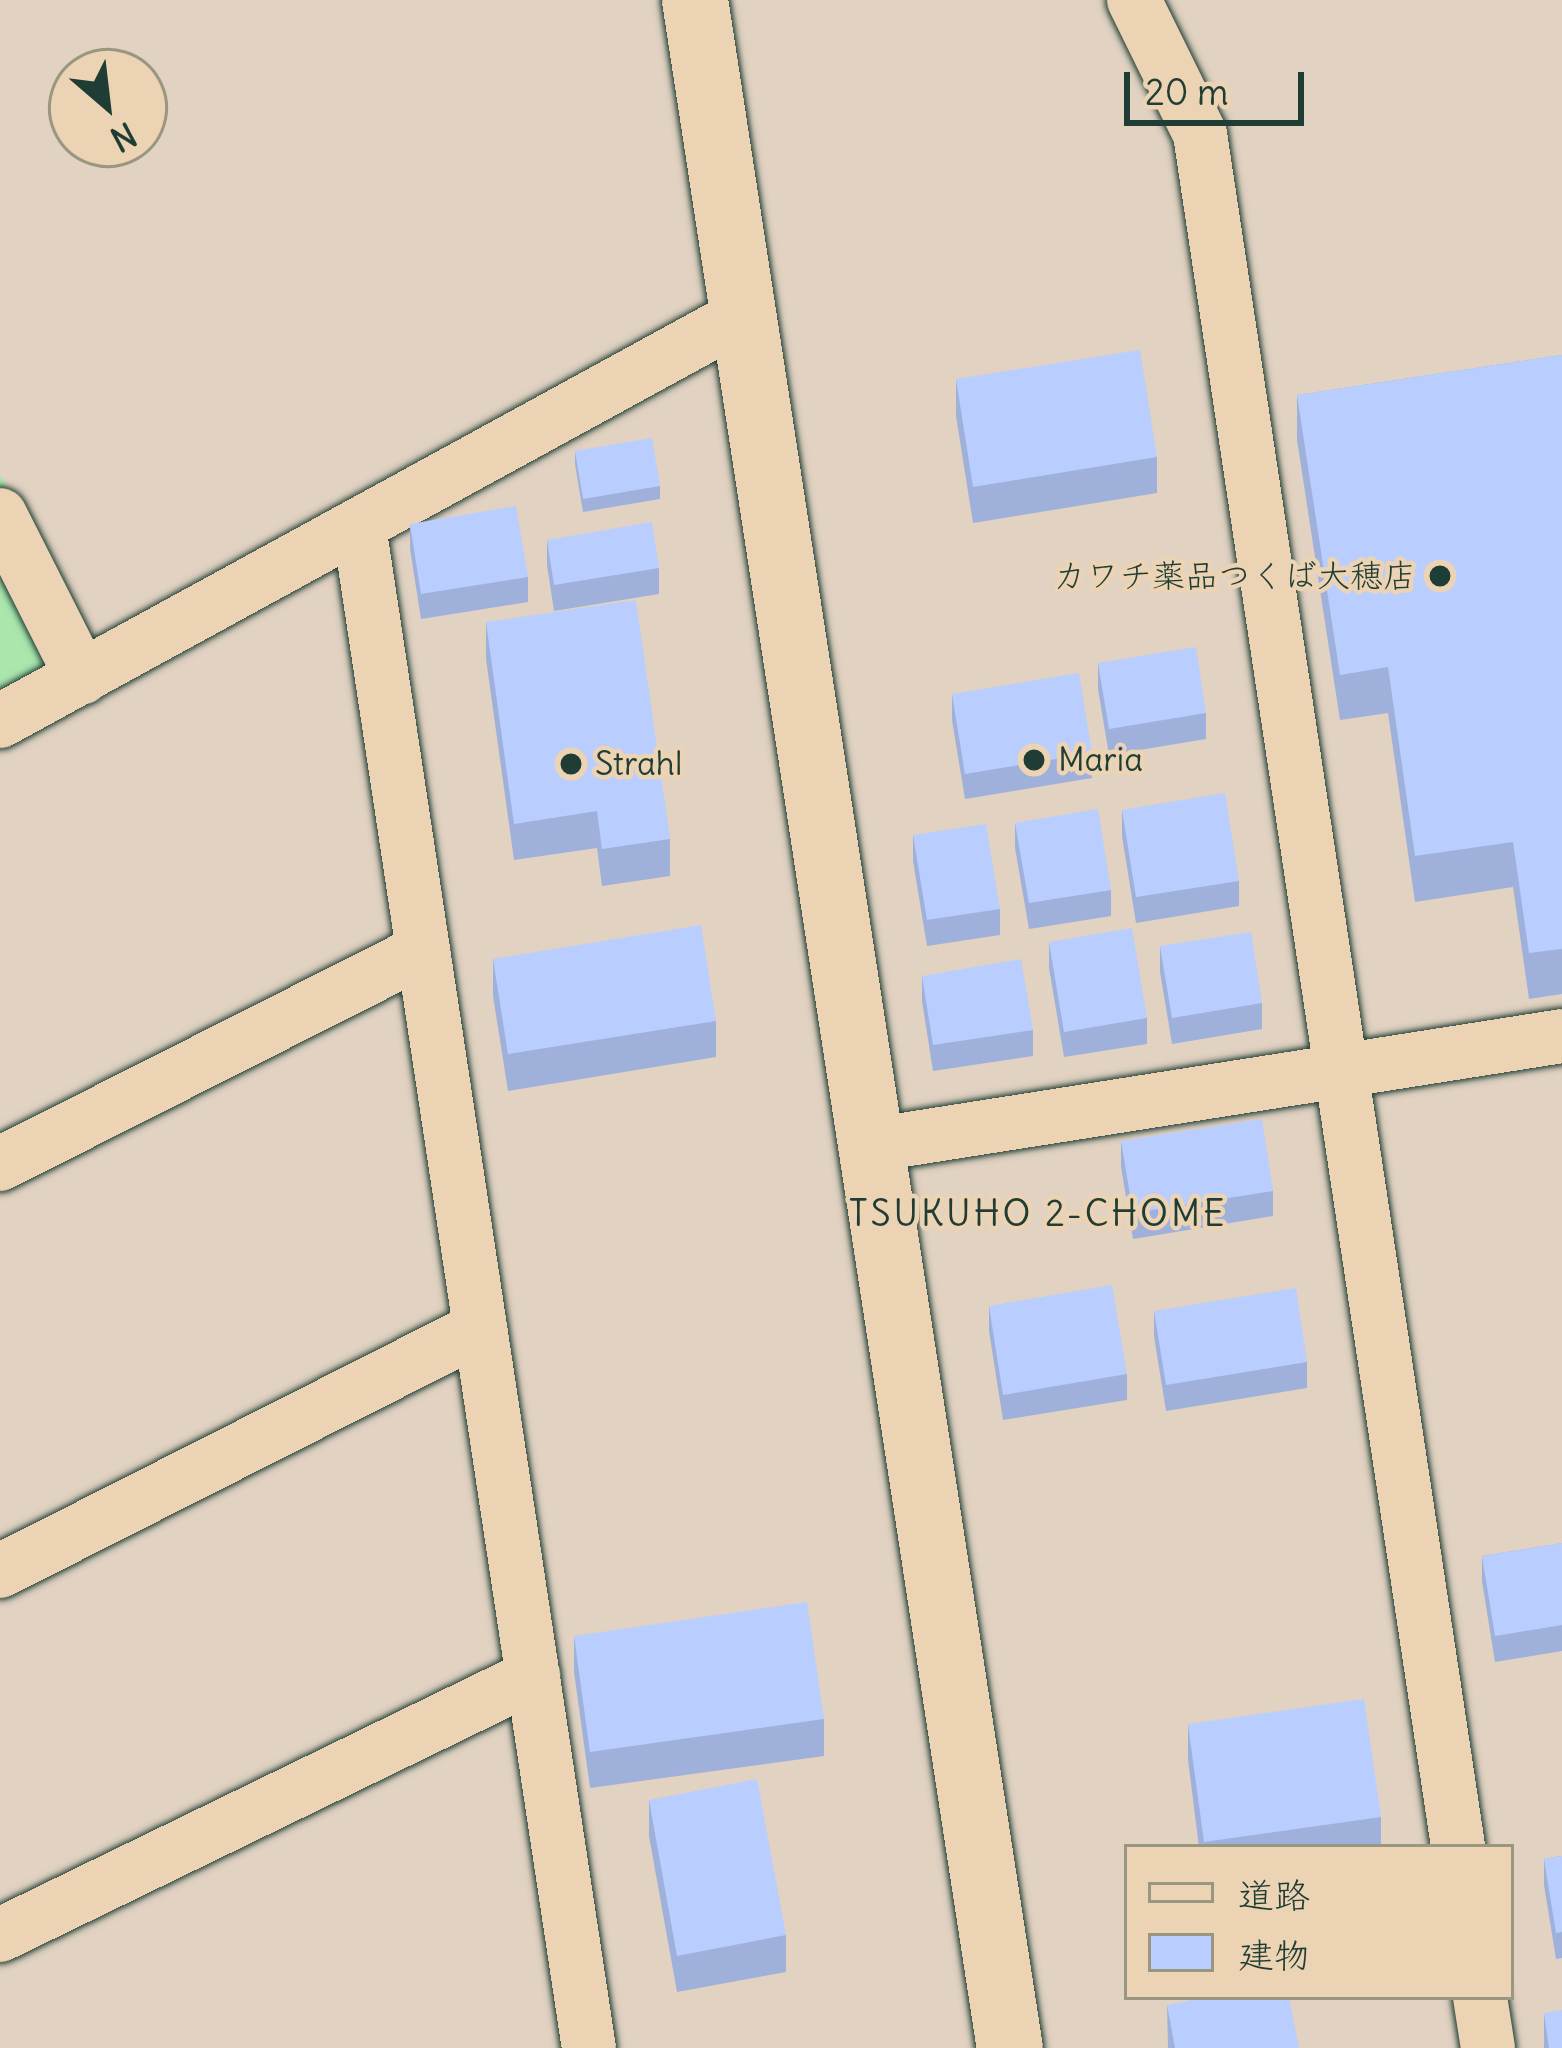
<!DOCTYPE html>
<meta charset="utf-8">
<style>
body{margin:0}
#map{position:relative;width:1562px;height:2048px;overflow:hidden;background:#e1d2c2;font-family:Delius,"Klee One",sans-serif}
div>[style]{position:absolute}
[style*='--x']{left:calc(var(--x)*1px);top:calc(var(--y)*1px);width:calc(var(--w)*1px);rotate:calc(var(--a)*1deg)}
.green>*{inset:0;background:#abe7ad}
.roads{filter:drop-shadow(0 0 3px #1f3d34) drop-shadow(0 0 3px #1f3d34)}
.minor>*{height:54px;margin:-27px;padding:0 27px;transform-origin:27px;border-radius:27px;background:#ebd3b3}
.tertiary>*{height:66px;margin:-33px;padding:0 33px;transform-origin:33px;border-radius:33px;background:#ebd3b3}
.wall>*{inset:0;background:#9fb1da}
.building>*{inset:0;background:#b9cefe}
.dots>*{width:33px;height:33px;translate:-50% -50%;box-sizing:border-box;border:6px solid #ebd3b3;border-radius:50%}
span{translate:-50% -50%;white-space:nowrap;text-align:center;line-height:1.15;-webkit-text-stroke:9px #ebd3b3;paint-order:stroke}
.poi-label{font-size:33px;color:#1f3d34}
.right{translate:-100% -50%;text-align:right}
.left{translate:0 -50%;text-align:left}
.neighbourhood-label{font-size:36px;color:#1f3d34;letter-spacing:3px}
.legend{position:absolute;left:1124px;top:1844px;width:390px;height:156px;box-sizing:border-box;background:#ebd3b3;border:3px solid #999780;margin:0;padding:15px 21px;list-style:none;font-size:36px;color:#1f3d34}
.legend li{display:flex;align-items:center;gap:24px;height:60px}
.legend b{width:60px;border:3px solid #999780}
.north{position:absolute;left:48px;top:48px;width:120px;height:120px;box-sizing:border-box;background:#ebd3b3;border:3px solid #999780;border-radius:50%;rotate:152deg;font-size:33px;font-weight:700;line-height:48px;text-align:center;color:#1f3d34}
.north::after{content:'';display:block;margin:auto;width:42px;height:54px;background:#1f3d34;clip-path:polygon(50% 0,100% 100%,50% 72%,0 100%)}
.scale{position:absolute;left:1124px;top:72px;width:180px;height:54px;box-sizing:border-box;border:6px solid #1f3d34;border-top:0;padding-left:15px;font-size:36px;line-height:42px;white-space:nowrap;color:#1f3d34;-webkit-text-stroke:9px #ebd3b3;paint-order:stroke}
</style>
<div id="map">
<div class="green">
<i style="clip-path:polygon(0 474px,87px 647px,0 694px)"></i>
</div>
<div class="roads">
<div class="minor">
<i style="--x:1134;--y:0;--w:149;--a:63.8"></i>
<i style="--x:1200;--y:134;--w:1732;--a:81.43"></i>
<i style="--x:0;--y:515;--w:182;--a:63.2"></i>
<i style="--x:359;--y:526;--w:1539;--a:81.41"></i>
<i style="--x:0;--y:721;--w:844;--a:-28.66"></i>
<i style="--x:871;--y:1145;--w:700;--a:-8.96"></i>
<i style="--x:0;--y:1164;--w:474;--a:-26.8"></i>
<i style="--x:0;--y:1571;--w:538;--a:-26.85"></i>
<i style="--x:0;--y:1935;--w:593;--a:-25.92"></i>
<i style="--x:1480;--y:1997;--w:52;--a:81.1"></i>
</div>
<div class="tertiary">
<i style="--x:695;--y:0;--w:2072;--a:81.26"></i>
</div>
</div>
<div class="wall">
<i style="clip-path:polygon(1562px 355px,1562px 994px,1529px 999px,1513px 887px,1415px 902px,1388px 713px,1340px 720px,1297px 440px,1297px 395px)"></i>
<i style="clip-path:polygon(956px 379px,1157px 457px,1157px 493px,973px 523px,956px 416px)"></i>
<i style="clip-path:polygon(575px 451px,660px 486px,660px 499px,583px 512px,575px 464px)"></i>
<i style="clip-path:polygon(410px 524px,528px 577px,528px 602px,421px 619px,410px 549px)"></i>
<i style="clip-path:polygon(547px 540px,659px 568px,659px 594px,554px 611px,547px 565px)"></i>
<i style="clip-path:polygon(486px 622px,670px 839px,670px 876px,602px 886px,597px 848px,514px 860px,486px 659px)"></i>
<i style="clip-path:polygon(1098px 663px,1206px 713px,1206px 739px,1109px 755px,1098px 689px)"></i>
<i style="clip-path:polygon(952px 694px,1092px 753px,1092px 778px,965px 799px,952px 720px)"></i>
<i style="clip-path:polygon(1122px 810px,1239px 881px,1239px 906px,1136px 923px,1122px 836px)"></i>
<i style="clip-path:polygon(1015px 823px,1111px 890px,1111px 916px,1029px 929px,1015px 848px)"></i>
<i style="clip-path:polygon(913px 835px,1000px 909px,1000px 935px,927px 946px,913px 861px)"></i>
<i style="clip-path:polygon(1049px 942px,1147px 1018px,1147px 1044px,1064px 1057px,1049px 968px)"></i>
<i style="clip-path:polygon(1160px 946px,1262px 1003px,1262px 1029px,1172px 1044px,1160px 972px)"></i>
<i style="clip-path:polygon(493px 959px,716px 1021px,716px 1057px,508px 1091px,493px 996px)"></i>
<i style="clip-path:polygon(922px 976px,1033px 1030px,1033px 1056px,933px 1071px,922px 1001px)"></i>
<i style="clip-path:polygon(1121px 1141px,1273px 1191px,1273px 1216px,1133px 1239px,1121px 1167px)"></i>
<i style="clip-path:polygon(989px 1306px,1127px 1374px,1127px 1400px,1003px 1420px,989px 1331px)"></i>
<i style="clip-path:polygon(1154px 1311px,1307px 1362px,1307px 1388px,1166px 1411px,1154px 1336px)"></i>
<i style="clip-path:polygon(1562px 1543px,1562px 1651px,1495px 1662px,1482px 1581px,1482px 1556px)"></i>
<i style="clip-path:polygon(574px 1636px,824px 1719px,824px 1756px,590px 1788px,574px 1672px)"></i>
<i style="clip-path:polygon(1188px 1724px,1381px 1817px,1381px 1847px,1199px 1847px,1188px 1760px)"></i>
<i style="clip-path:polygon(649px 1800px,786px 1935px,786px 1972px,677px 1992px,649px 1836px)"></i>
<i style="clip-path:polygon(1562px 1856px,1562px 1958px,1556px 1959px,1544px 1885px,1544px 1859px)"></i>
<i style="clip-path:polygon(1167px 2005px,1299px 2048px,1168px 2048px)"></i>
<i style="clip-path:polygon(1544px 2013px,1562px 2048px,1544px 2048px)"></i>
</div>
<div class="building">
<i style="clip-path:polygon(1140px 350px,1157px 457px,973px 487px,956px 379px)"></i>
<i style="clip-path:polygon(1562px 355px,1562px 949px,1529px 953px,1513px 842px,1415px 856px,1388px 667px,1340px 675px,1297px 395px)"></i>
<i style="clip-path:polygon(652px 438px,660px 486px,583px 499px,575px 451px)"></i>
<i style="clip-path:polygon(516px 506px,528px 577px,421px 594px,410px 524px)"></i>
<i style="clip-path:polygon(652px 522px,659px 568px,554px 585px,547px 540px)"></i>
<i style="clip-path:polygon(636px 600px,670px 839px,602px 849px,597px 811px,514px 824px,486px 622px)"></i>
<i style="clip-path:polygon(1196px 647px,1206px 713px,1109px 729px,1098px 663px)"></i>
<i style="clip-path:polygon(1079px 673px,1092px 753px,965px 774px,952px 694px)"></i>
<i style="clip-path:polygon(1225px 793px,1239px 881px,1136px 897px,1122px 810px)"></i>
<i style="clip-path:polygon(1098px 809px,1111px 890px,1029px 903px,1015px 823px)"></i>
<i style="clip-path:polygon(986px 824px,1000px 909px,927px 920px,913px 835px)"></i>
<i style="clip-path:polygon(701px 925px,716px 1021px,508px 1054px,493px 959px)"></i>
<i style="clip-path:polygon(1132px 928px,1147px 1018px,1064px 1032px,1049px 942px)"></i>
<i style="clip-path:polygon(1251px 932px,1262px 1003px,1172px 1018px,1160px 946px)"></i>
<i style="clip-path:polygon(1021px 959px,1033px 1030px,933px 1045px,922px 976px)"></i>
<i style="clip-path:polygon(1262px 1119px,1273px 1191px,1133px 1213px,1121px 1141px)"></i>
<i style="clip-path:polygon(1112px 1285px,1127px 1374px,1003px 1395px,989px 1306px)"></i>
<i style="clip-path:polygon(1296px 1288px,1307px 1362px,1166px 1385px,1154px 1311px)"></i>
<i style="clip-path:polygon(1562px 1543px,1562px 1625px,1495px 1636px,1482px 1556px)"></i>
<i style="clip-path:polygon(807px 1602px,824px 1719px,590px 1752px,574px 1636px)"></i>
<i style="clip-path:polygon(1364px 1699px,1381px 1817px,1204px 1842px,1188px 1724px)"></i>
<i style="clip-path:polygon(757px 1779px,786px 1935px,677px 1956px,649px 1800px)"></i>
<i style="clip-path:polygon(1562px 1856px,1562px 1932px,1556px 1933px,1544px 1859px)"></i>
<i style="clip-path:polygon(1207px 1997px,1289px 1997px,1299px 2048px,1175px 2048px,1167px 2005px)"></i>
<i style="clip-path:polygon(1562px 2010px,1562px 2048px,1549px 2048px,1544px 2013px)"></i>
</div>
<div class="dots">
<i style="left:1440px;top:576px;background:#1f3d34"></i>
<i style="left:1034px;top:760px;background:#1f3d34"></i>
<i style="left:571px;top:764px;background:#1f3d34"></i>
</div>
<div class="poi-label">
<span class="right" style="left:1416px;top:576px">カワチ薬品つくば大穂店</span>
<span class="left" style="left:1058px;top:760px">Maria</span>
<span class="left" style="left:595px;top:764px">Strahl</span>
</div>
<div class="neighbourhood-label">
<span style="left:1038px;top:1214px">TSUKUHO 2-CHOME</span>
</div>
<ul class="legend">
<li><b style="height:15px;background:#ebd3b3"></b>道路</li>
<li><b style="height:33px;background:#b9cefe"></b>建物</li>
</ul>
<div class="north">N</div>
<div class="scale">20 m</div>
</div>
